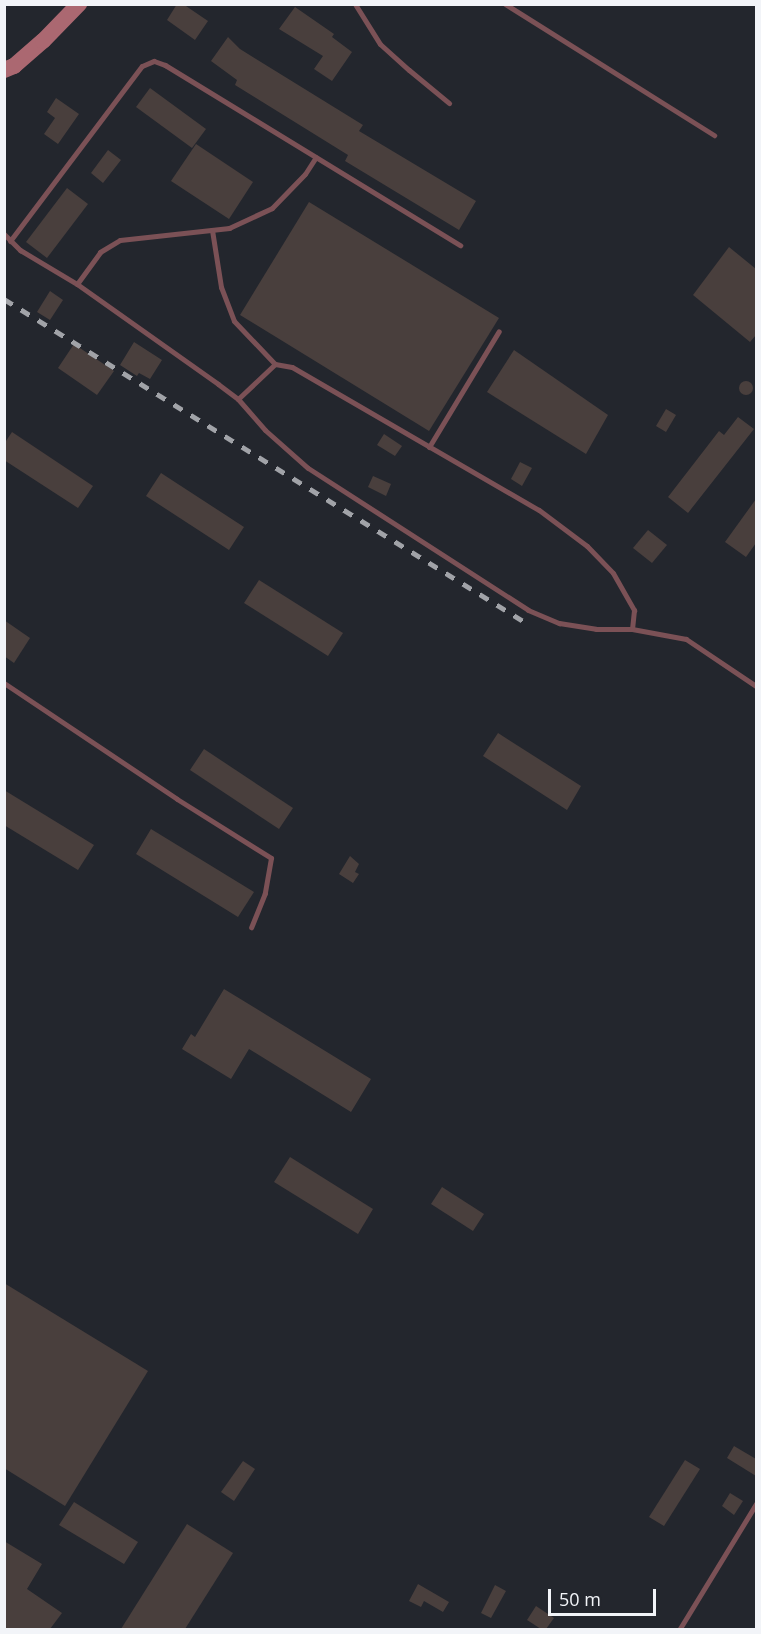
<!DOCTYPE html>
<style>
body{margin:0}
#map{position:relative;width:761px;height:1634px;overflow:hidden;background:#23262d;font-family:"Open Sans",sans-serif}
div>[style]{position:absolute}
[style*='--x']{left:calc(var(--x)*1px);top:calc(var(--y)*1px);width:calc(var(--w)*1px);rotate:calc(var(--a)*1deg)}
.building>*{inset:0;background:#493f3d}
.round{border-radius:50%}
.lane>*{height:5px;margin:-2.5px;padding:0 2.5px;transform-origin:2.5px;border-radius:2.5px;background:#7b5156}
.secondary>*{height:16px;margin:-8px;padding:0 8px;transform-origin:8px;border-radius:8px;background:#ab6871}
.rail>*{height:4.5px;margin-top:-2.25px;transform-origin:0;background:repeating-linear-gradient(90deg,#a1a3a8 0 10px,transparent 0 20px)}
span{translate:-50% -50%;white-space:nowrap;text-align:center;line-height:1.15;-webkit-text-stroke:5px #23262d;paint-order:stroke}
.frame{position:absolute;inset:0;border:6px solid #f2f4f8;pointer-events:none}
.scale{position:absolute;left:548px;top:1589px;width:108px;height:27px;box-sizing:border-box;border:3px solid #f2f4f8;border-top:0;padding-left:8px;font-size:18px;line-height:21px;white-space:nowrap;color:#f2f4f8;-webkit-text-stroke:4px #23262d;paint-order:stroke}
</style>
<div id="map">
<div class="building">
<i style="clip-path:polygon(177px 4px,183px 4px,208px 21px,195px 40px,167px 20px)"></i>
<i style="clip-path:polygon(295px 7px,334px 34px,332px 37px,352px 52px,332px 81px,314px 69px,323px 56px,279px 29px)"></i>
<i style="clip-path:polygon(228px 37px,240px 49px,363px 125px,359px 131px,476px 201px,459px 230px,345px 161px,348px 155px,235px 85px,237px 80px,211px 61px)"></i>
<i style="clip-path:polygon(150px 88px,206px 129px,192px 148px,136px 107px)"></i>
<i style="clip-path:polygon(56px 98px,79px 114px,58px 144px,44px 134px,55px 118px,47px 112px)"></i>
<i style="clip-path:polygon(196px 144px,253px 182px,229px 219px,171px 181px)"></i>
<i style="clip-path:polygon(108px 150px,121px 160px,103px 183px,91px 173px)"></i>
<i style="clip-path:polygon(67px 188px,88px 204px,47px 258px,26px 242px)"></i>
<i style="clip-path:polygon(309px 202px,499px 318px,429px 431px,240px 315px)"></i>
<i style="clip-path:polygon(729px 247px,756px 269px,756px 335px,750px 342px,693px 295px)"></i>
<i style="clip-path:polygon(50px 291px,63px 300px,50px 320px,37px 312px)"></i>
<i style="clip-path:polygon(134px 342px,162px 360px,150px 379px,139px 373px,137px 376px,120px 365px)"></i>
<i style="clip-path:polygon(74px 344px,114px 371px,97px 395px,58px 368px)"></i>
<i style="clip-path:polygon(514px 350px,608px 415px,586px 454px,487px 392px)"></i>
<i class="round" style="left:739px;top:381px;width:14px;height:14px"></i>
<i style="clip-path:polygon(666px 409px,676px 415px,666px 432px,656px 426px)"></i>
<i style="clip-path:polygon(738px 417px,754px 429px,688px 513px,668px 497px,719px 431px,724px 435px)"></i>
<i style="clip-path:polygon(12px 432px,93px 486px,78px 508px,4px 460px,4px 444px)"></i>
<i style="clip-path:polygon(384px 434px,402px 446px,395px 456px,377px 445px)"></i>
<i style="clip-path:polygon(520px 462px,532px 468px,522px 486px,511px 479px)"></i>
<i style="clip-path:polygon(161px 473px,244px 527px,229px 550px,146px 496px)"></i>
<i style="clip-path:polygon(373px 476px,391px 484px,386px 496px,368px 487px)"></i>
<i style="clip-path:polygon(756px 499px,756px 543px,746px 557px,725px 542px)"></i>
<i style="clip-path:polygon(648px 530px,667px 545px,652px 563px,633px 548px)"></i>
<i style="clip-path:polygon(259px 580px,343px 633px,328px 656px,244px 603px)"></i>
<i style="clip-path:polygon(4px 620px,30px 638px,14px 663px,4px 656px)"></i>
<i style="clip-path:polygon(498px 733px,581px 786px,567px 810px,483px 756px)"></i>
<i style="clip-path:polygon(204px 749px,293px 808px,279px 829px,190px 770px)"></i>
<i style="clip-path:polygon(4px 790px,94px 845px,78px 870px,4px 825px)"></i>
<i style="clip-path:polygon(151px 829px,254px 892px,238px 917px,136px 854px)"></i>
<i style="clip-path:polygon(350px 856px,359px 864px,355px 872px,359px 874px,353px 883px,339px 874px)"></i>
<i style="clip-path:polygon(224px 989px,371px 1079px,351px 1112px,249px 1049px,231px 1079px,182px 1049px,191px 1034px,195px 1037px)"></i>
<i style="clip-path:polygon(290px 1157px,373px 1209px,358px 1234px,274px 1182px)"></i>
<i style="clip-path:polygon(442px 1187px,484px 1214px,473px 1231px,431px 1204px)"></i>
<i style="clip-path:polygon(4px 1283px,148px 1371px,65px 1506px,4px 1468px)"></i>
<i style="clip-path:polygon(734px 1446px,756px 1459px,756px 1476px,727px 1458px)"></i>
<i style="clip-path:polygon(685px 1460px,700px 1469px,664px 1526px,649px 1517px)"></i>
<i style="clip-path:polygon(243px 1461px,255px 1469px,234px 1501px,221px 1492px)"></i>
<i style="clip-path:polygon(730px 1493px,743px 1501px,734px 1515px,722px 1506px)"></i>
<i style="clip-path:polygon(74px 1502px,138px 1542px,124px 1564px,59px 1525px)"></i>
<i style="clip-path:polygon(187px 1524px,233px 1553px,185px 1629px,121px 1629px)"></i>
<i style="clip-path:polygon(4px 1541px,42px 1564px,27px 1589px,62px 1613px,50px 1629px,4px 1629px)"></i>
<i style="clip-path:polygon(418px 1584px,449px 1602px,443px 1612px,424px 1601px,421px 1607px,409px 1601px)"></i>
<i style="clip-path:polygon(495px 1585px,506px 1591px,491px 1618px,481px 1613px)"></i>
<i style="clip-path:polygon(536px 1606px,554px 1618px,546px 1629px,541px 1629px,527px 1620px)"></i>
</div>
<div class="lane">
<i style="--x:355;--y:4;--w:47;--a:58"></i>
<i style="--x:380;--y:44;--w:39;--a:42"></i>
<i style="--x:409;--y:70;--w:52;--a:39.5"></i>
<i style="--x:505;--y:4;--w:247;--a:32.1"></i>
<i style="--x:212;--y:230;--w:58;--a:81"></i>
<i style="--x:221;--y:287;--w:36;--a:69"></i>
<i style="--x:234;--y:321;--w:59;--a:46.4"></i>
<i style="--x:4;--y:234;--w:23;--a:45"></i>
<i style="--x:20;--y:250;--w:66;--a:30.8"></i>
<i style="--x:77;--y:284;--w:173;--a:35.3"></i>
<i style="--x:218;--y:384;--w:25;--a:37"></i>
<i style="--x:238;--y:399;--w:41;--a:48.9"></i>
<i style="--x:265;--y:430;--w:57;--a:41.5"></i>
<i style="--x:308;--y:468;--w:262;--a:32.8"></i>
<i style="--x:528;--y:610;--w:34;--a:23"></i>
<i style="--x:559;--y:623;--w:37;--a:9"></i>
<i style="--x:596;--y:629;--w:36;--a:0"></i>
<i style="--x:632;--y:629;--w:55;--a:10.5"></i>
<i style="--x:686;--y:639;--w:84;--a:33.9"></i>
<i style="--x:10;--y:241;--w:219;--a:-53"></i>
<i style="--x:142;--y:66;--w:13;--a:-23"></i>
<i style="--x:154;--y:61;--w:12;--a:20"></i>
<i style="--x:165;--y:65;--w:346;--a:31.4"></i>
<i style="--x:77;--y:284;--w:39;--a:-54"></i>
<i style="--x:100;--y:252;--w:23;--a:-31"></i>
<i style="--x:120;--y:240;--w:110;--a:-6.3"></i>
<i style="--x:229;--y:228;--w:47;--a:-24.9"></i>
<i style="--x:272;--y:208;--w:47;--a:-45.9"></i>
<i style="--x:305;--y:174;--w:20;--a:-57"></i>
<i style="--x:238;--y:399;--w:51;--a:-43.4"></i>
<i style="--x:275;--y:364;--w:17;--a:10"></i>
<i style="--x:292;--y:367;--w:285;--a:30.1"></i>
<i style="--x:539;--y:510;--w:60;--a:36.9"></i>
<i style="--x:587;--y:546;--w:37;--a:46"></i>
<i style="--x:613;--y:573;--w:43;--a:60.4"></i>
<i style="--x:634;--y:610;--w:19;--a:96"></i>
<i style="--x:429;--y:447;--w:135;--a:-58.9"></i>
<i style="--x:4;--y:683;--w:208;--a:33.8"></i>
<i style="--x:177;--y:799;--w:111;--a:32.1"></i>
<i style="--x:271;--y:858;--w:36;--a:100"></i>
<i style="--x:265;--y:893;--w:37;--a:112"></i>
<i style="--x:679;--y:1630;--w:148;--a:-58.6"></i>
</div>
<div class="secondary">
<i style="--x:4;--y:70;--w:11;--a:-22"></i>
<i style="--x:14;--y:66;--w:38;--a:-41"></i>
<i style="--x:43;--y:41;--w:52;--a:-45.8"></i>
</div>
<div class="rail">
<i style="--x:4;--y:299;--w:617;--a:31.81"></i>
</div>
<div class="frame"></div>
<div class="scale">50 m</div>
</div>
